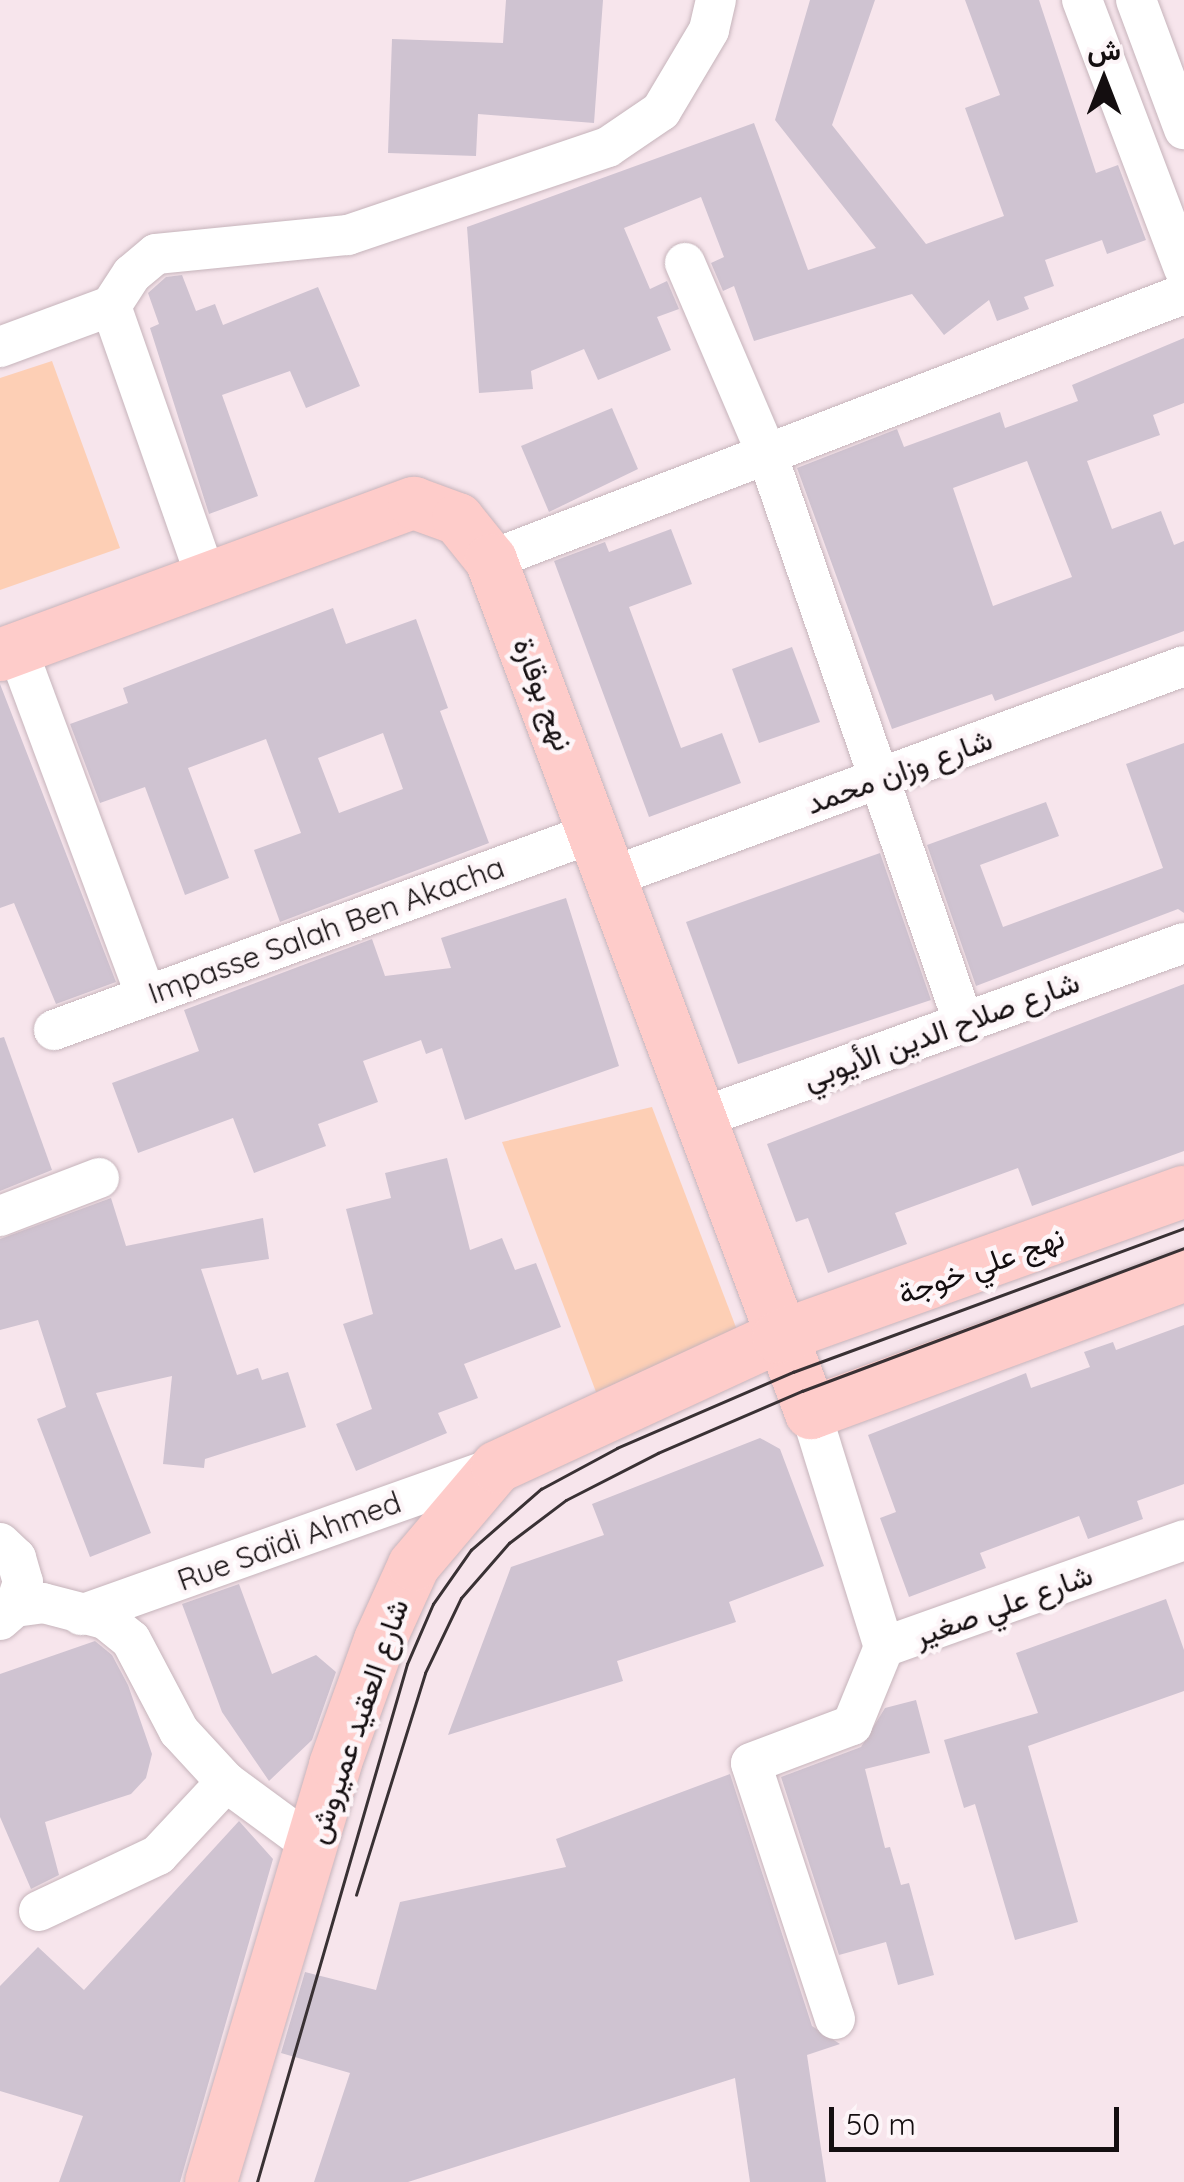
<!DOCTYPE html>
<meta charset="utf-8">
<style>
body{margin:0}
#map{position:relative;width:1184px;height:2182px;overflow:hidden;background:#f7e5ec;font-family:Quicksand,Vazirmatn,sans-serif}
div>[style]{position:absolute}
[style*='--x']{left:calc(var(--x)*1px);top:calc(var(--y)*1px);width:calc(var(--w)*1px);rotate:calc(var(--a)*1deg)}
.green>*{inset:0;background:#fdcfb5}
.building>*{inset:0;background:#cfc3d1}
.roads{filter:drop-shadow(0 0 2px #c6b4bb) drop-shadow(0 0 2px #c6b4bb)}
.minor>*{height:40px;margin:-20px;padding:0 20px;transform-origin:20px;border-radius:20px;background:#fff}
.major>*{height:52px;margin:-26px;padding:0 26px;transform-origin:26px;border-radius:26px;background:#feccca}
.tram>*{height:2.5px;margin:-1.25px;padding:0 1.25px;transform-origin:1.25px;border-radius:1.25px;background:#393134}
span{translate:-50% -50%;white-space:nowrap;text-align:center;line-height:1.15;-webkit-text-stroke:9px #fdf5f8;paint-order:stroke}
.street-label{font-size:30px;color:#140e10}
.north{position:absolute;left:1054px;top:30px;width:100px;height:100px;-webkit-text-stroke:8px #fdf5f8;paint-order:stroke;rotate:0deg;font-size:28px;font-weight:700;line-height:40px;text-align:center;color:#140e10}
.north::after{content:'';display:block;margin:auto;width:35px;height:45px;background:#140e10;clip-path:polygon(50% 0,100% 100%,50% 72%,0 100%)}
.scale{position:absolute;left:829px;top:2107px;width:290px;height:45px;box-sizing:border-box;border:5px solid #140e10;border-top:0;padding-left:12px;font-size:30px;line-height:35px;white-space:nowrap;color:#140e10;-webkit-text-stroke:8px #fdf5f8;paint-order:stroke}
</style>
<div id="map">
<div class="green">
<i style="clip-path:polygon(52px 361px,120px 548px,0 590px,0 378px)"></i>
<i style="clip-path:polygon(652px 1107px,737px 1330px,596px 1392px,502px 1142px)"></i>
</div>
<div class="building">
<i style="clip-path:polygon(506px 0,603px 0,594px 123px,478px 114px,476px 156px,388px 153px,392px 39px,503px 43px)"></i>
<i style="clip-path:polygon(810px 0,875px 0,832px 125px,926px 244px,1004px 216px,965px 108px,1000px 95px,965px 0,1039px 0,1096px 173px,1118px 165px,1146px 240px,1107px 254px,1102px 240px,1045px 260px,1054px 286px,1024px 297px,1029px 309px,997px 321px,989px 300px,944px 335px,912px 294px,754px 341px,734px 286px,723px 291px,711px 263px,724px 257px,701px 197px,624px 228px,650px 289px,667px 281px,679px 309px,657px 317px,671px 350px,598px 380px,584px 349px,531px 371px,533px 389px,479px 393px,467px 227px,754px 123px,808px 270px,876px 248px,775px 120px)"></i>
<i style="clip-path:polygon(182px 275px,196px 311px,215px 304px,223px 325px,318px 287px,360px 386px,306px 408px,290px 371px,222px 395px,258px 496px,209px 514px,150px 328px,159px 324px,148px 293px,166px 277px)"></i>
<i style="clip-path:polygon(evenodd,1184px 338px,1184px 403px,1153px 415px,1160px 435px,1087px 461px,1112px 529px,1161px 511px,1174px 545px,1184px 541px,1184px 631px,995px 701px,992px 694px,892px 729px,797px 468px,897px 429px,904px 447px,1000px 412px,1005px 428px,1078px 401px,1072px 385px,1184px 338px,1027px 461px,1072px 577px,993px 606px,953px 488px,1027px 461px)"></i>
<i style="clip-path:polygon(612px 408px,638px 469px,549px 512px,521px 446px)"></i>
<i style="clip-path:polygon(671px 529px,692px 584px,629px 607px,681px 748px,722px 733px,741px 783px,649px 817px,554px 561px,605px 542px,609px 552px)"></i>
<i style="clip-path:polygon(evenodd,333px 608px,346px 644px,416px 619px,448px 708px,440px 711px,489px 843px,280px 922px,254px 850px,301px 833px,266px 739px,188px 768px,229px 878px,185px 895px,145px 787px,100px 803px,70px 724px,128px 703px,123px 688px,333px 608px,383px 733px,403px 789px,339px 813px,318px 758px,383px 733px)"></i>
<i style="clip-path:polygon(792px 647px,820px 722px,759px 743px,732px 669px)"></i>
<i style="clip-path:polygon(0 684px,116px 982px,56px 1004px,14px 903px,0 908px)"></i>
<i style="clip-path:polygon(1184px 743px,1184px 913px,1178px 909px,976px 986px,927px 845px,1046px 802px,1059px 836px,980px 865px,1003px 927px,1163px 868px,1126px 764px)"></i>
<i style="clip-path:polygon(880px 853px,931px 1000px,738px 1064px,686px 922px)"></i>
<i style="clip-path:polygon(566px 898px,619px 1066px,465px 1120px,442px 1048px,426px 1054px,421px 1040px,363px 1061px,378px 1102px,318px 1124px,326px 1146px,254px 1173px,233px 1118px,138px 1153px,112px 1083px,199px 1051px,184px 1010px,372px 939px,385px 976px,451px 968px,441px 938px)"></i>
<i style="clip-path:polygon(1184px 984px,1184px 1151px,1032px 1206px,1018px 1168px,895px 1213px,907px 1244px,828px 1273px,808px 1218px,796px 1222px,767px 1144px)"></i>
<i style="clip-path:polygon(4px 1037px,52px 1170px,0 1191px,0 1038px)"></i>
<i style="clip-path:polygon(447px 1158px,470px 1250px,502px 1238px,515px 1270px,536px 1263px,561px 1327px,464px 1364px,478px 1398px,438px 1413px,447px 1433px,356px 1471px,336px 1424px,372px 1409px,343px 1324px,373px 1314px,346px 1209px,391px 1198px,385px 1173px)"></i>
<i style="clip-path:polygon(111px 1198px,126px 1246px,263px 1218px,269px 1259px,201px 1269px,237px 1375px,258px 1368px,262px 1380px,288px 1372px,306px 1427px,205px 1459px,204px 1468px,163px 1464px,172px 1376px,96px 1393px,151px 1533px,90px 1557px,37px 1419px,66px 1407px,38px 1320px,0 1330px,0 1239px)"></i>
<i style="clip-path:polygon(1184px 1325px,1184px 1484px,1137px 1501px,1143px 1519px,1088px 1539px,1079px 1516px,980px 1553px,986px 1568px,909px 1597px,880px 1518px,896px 1512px,868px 1435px,1026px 1373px,1031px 1388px,1090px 1367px,1084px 1352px,1113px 1342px,1116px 1350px)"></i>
<i style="clip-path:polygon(760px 1438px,780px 1449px,824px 1566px,729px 1602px,736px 1622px,617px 1661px,623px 1681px,448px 1735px,511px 1567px,604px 1535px,592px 1504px)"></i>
<i style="clip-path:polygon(239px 1584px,272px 1674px,316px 1655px,336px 1672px,312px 1740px,269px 1781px,222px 1712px,182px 1604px)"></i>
<i style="clip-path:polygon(1166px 1599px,1184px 1650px,1184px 1691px,1028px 1746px,1078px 1922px,1015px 1940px,975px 1804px,964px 1808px,944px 1740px,1038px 1713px,1016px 1653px)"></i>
<i style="clip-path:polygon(95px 1641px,112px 1655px,128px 1685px,152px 1754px,146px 1778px,131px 1794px,45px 1822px,59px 1875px,31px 1889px,0 1817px,0 1674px)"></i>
<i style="clip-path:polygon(916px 1700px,930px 1753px,865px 1769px,885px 1848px,890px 1847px,901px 1885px,909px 1883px,934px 1975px,898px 1985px,886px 1942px,839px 1955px,781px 1777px,861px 1747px,885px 1708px)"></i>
<i style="clip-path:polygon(730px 1774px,812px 2026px,840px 2044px,807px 2055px,826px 2182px,750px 2182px,735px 2078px,408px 2182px,314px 2182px,350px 2073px,281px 2053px,305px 1972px,376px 1990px,400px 1902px,566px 1867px,556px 1839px)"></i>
<i style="clip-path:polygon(239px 1821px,273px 1859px,180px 2182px,59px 2182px,83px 2116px,0 2091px,0 1986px,38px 1947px,84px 1990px)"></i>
</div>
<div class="roads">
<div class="minor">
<i style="--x:1082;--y:0;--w:287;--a:69.2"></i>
<i style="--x:1136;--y:0;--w:138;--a:69.6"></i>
<i style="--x:685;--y:263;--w:208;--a:66.8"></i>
<i style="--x:767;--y:454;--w:600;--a:70.93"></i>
<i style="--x:111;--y:306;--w:38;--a:-57"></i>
<i style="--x:132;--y:274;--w:31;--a:-40"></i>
<i style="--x:156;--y:254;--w:193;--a:-5.7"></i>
<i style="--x:348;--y:235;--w:274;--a:-18.7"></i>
<i style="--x:608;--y:147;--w:64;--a:-34.2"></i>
<i style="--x:661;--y:111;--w:94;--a:-59.3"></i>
<i style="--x:709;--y:30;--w:31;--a:-77"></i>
<i style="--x:0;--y:347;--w:118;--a:-20.3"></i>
<i style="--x:111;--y:306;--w:287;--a:70.7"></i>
<i style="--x:491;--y:560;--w:742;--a:-21"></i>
<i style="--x:17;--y:649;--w:370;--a:69.6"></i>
<i style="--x:614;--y:876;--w:607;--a:-20.22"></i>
<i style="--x:54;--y:1030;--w:579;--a:-20.09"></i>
<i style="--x:698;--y:1119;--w:517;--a:-19.91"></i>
<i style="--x:0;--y:1216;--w:106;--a:-21"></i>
<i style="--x:811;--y:1413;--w:245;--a:72.7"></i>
<i style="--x:884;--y:1647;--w:319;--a:-19.6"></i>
<i style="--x:0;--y:1543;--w:22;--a:43"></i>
<i style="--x:16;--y:1558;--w:25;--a:74"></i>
<i style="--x:23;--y:1582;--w:26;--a:108"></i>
<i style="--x:15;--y:1607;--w:20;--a:139"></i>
<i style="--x:15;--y:1607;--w:28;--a:-8"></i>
<i style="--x:43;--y:1603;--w:64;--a:14.5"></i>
<i style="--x:105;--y:1619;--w:33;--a:39"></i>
<i style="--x:131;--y:1640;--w:103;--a:62.2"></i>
<i style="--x:179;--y:1731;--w:69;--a:47.3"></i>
<i style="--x:226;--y:1782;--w:108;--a:36.3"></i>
<i style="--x:81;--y:1615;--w:442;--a:-19.6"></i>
<i style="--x:39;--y:1911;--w:132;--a:-25.2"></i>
<i style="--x:158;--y:1855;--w:100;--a:-47"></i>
<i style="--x:835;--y:2019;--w:269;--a:-108.2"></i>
<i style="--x:751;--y:1763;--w:108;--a:-20.6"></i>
<i style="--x:852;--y:1725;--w:84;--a:-67.7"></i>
</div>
<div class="major">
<i style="--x:0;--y:655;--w:441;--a:-20.2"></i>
<i style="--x:414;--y:503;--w:47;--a:20"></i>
<i style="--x:458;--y:519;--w:53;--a:51.2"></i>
<i style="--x:491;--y:560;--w:911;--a:69.44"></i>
<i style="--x:811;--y:1413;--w:397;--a:-20.2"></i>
<i style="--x:211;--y:2182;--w:435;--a:-73.4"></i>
<i style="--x:335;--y:1765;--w:133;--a:-70.2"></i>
<i style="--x:380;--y:1640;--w:82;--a:-65.6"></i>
<i style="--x:414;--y:1565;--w:128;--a:-49.7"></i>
<i style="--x:497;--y:1467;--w:310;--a:-24.8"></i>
<i style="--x:778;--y:1337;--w:431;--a:-19.7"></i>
</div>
</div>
<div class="tram">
<i style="--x:356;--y:1895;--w:232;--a:-72.7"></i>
<i style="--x:425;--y:1673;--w:83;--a:-64.4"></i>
<i style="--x:461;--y:1598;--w:73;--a:-48.9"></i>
<i style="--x:509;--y:1543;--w:71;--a:-37"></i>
<i style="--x:566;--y:1500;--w:103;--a:-27.1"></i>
<i style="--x:658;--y:1453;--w:157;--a:-23.3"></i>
<i style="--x:802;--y:1391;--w:408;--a:-20.5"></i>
<i style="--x:257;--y:2182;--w:539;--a:-73.85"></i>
<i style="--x:407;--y:1664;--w:65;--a:-66.6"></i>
<i style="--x:433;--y:1604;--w:66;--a:-54.9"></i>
<i style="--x:471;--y:1550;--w:93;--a:-41.1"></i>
<i style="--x:541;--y:1489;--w:86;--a:-28.3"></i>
<i style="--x:617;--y:1448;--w:192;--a:-23.4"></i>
<i style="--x:793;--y:1372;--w:417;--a:-20.2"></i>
</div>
<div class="street-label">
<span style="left:544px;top:694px;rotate:69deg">نهج بوقارة</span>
<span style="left:899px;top:771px;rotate:-20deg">شارع وزان محمد</span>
<span style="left:326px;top:930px;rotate:-20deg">Impasse Salah Ben Akacha</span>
<span style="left:941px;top:1030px;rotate:-20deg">شارع صلاح الدين الأيوبي</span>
<span style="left:981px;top:1265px;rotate:-20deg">نهج علي خوجة</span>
<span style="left:289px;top:1541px;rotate:-20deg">Rue Saïdi Ahmed</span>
<span style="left:1003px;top:1605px;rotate:-20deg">شارع علي صغير</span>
<span style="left:357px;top:1721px;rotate:-71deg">شارع العقيد عميروش</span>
</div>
<div class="north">ش</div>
<div class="scale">50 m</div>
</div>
